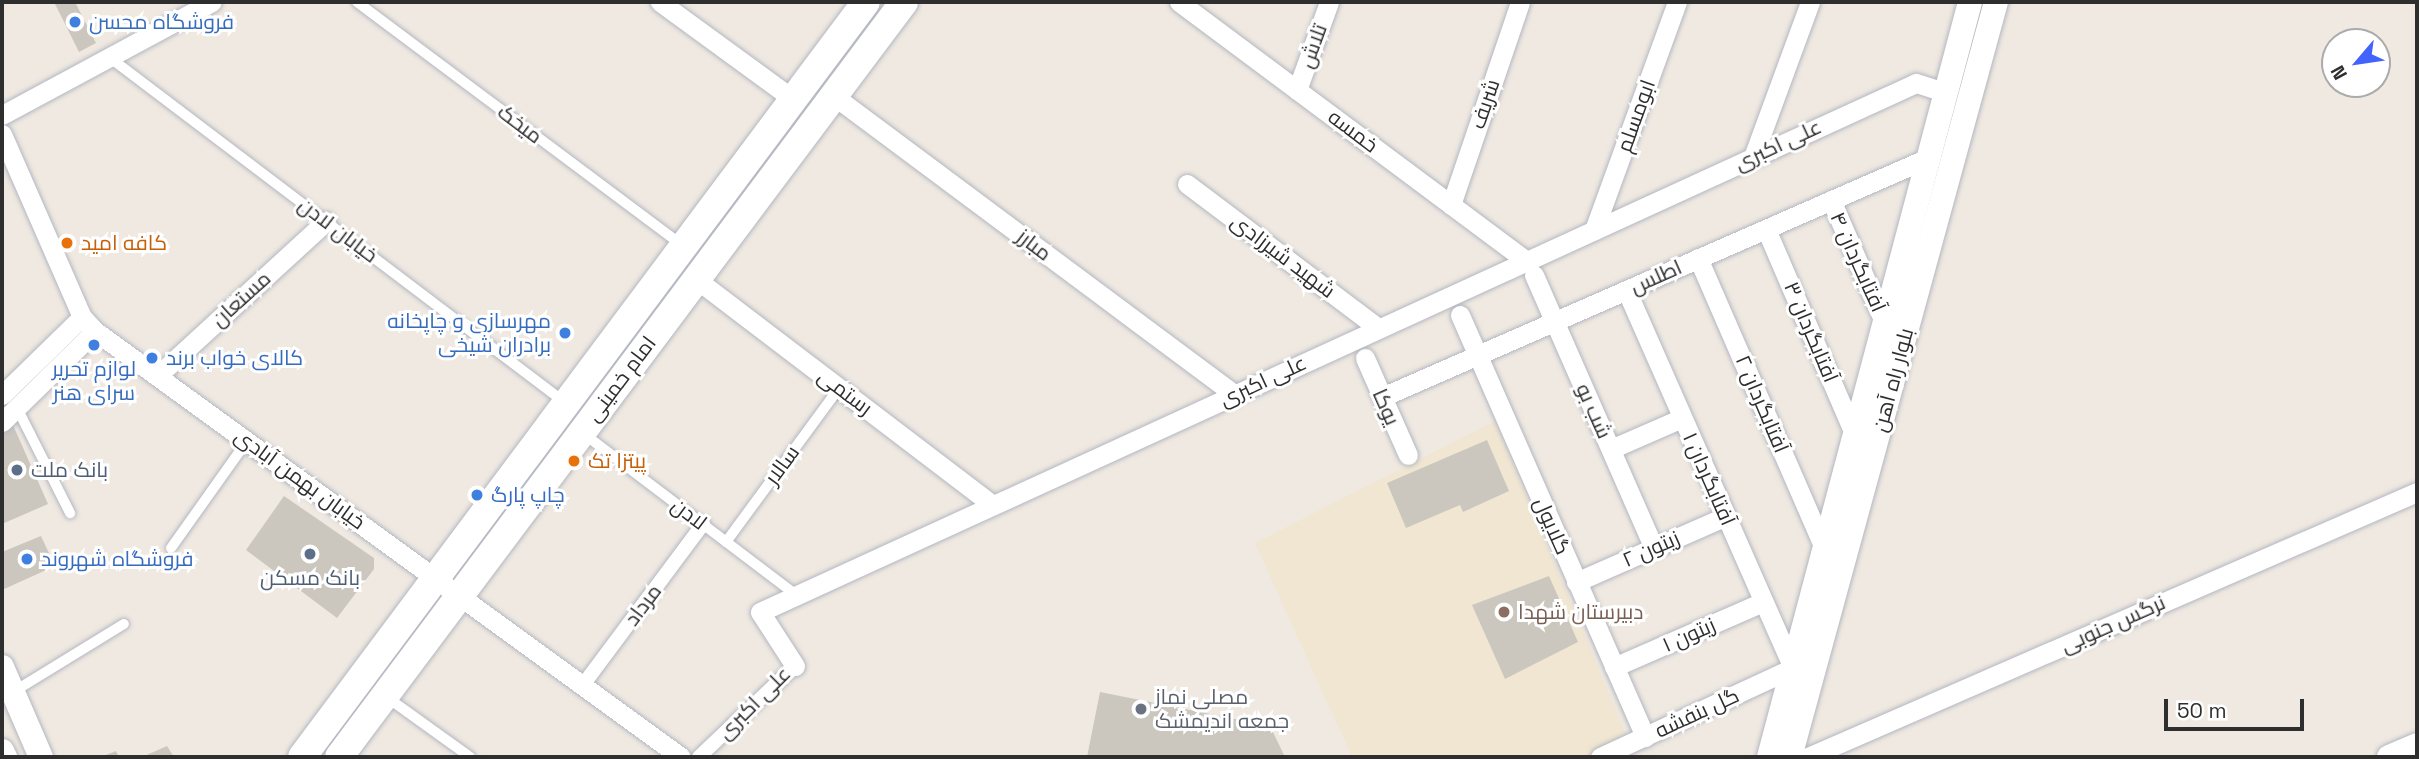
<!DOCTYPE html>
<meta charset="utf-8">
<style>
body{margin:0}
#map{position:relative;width:2419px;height:759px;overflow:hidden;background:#efe9e1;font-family:"Space Grotesk",Cairo,sans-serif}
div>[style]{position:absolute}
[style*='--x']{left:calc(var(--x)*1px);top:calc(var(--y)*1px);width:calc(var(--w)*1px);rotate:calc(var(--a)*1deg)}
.education>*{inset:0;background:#f0e6d1}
.building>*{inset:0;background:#cbc7bf}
.roads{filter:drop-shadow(0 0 2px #b4b7c1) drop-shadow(0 0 2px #b4b7c1)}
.service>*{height:10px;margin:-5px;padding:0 5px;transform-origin:5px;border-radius:5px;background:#fff}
.pedestrian>*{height:14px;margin:-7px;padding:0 7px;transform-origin:7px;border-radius:7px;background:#fff}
.minor>*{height:19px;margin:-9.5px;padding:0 9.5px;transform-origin:9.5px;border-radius:9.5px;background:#fff}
.tertiary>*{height:24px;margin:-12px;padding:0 12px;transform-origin:12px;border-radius:12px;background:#fff}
.secondary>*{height:28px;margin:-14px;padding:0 14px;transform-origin:14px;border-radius:14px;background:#fff}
.dots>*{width:19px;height:19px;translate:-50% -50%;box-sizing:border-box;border:4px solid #fff;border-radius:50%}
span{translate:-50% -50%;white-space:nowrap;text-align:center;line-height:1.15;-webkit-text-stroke:6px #fff;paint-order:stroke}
.shop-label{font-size:21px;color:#366cbe}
.left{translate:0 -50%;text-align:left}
.right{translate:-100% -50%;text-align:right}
.street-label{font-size:21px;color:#2e2e2e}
.food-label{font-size:21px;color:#c56008}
.service-label{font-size:21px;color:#4e5e75}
.education-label{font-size:21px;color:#785e54}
.worship-label{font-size:21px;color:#5b616d}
.frame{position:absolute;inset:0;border:4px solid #2e2e2e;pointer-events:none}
.north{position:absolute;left:2321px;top:28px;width:70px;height:70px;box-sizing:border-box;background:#fff;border:2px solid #ababab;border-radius:50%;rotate:241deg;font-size:19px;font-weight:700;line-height:28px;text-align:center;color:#2e2e2e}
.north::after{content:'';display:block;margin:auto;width:24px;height:32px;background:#4264fb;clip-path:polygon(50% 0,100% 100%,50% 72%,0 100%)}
.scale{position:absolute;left:2164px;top:699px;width:140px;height:32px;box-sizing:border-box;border:4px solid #2e2e2e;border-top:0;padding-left:9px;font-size:21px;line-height:24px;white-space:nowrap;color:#2e2e2e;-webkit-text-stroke:5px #fff;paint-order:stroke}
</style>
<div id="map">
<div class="education">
<i style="clip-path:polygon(1495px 421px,1628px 740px,1589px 757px,1352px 757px,1255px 543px)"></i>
</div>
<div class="building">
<i style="clip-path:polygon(54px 2px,75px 2px,96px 43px,79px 52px)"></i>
<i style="clip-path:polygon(13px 425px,48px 504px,2px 524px,2px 435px)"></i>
<i style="clip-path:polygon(1487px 440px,1509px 491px,1463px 512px,1460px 505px,1406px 528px,1387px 483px)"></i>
<i style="clip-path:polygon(284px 496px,374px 558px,374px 569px,337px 618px,246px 550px)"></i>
<i style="clip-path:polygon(41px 536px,55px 566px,2px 590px,2px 552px)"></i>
<i style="clip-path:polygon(1549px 576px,1578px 642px,1505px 679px,1472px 605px)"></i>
<i style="clip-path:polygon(1100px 692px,1270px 726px,1285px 757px,1087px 757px)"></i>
<i style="clip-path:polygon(167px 746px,174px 757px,142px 757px)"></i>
<i style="clip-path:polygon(116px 751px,119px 757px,101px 757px)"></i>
</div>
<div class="roads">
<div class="service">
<i style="--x:357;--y:2;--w:404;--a:36.8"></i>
<i style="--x:109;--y:57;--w:570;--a:37.15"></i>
<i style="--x:17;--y:408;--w:118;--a:63.2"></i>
<i style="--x:584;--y:434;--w:266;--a:37.2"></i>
<i style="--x:726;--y:542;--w:191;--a:-53.7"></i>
<i style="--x:171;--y:548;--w:131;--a:-54.6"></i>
<i style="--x:13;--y:692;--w:130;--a:-31.5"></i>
<i style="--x:388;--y:698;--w:101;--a:35.7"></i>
</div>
<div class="pedestrian">
<i style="--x:583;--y:685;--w:201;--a:-53.3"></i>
<i style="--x:699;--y:757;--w:132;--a:-43.5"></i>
</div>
<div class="minor">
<i style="--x:660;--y:2;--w:165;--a:36.1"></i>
<i style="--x:1179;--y:2;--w:434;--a:36.7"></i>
<i style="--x:1297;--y:90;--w:94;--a:-70"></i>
<i style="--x:834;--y:96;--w:499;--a:36.7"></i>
<i style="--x:2;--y:115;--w:238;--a:-28.3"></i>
<i style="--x:2;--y:134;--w:200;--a:66.4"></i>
<i style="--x:82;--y:317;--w:19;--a:47"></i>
<i style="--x:95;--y:331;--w:724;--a:36.02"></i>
<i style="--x:1753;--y:157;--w:165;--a:-69.8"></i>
<i style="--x:1187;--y:184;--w:239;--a:37"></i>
<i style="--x:1831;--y:200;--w:135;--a:66.5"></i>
<i style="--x:1451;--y:205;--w:214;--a:-71.2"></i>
<i style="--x:1766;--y:229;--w:225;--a:66.7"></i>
<i style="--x:1594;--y:230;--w:243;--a:-70"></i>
<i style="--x:1698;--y:258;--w:318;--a:66.5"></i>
<i style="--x:1534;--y:275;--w:298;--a:66.3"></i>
<i style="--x:696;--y:279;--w:373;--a:37.3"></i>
<i style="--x:1460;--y:315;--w:461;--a:66.3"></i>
<i style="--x:1365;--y:358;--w:106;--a:66.1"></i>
<i style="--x:157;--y:376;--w:229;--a:-42.5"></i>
<i style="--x:2;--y:395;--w:112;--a:-44.3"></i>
<i style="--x:1382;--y:397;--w:598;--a:-23.65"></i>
<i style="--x:2;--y:422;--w:130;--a:-44.4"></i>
<i style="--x:1611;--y:449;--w:77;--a:-23.6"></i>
<i style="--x:1576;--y:582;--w:164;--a:-23.7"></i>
<i style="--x:795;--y:666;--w:64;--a:-122.9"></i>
<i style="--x:760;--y:612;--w:1271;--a:-24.59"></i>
<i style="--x:1916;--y:83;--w:32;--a:18"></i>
<i style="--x:1614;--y:667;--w:163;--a:-23.6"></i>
<i style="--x:1600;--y:757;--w:213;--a:-24.8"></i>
<i style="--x:1793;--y:668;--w:413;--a:-113.8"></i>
<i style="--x:1808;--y:757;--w:664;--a:-23.52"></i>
</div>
<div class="tertiary">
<i style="--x:2;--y:667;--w:98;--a:66.6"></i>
<i style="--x:2;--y:751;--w:7;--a:63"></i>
<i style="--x:1769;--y:757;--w:781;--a:-75.09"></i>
<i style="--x:1790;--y:757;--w:783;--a:-74.74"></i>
<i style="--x:2389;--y:757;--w:30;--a:-23"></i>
</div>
<div class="secondary">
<i style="--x:302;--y:757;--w:942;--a:-53.24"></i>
<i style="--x:339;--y:757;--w:943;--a:-53.19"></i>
</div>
</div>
<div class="dots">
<i style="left:75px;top:22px;background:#3f7fe0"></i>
<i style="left:67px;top:243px;background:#e8710a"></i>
<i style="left:565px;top:333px;background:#3f7fe0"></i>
<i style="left:94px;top:345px;background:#3f7fe0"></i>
<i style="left:152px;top:358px;background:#3f7fe0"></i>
<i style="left:574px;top:461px;background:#e8710a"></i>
<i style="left:17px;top:470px;background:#5c6f8a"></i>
<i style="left:477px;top:495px;background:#3f7fe0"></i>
<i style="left:310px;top:554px;background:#5c6f8a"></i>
<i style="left:27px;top:559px;background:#3f7fe0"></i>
<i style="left:1504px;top:612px;background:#8d6e63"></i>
<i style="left:1141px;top:709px;background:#6b7280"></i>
</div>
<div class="shop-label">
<span class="left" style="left:89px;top:22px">فروشگاه محسن</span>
<span class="right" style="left:551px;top:333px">مهرسازی و چاپخانه<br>برادران شیخی</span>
<span class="left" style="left:166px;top:358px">کالای خواب برند</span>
<span style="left:94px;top:381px">لوازم تحریر<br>سرای هنر</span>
<span class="left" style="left:491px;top:495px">چاپ پارگ</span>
<span class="left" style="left:41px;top:559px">فروشگاه شهروند</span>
</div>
<div class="street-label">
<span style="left:1313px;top:46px;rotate:-70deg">تلاش</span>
<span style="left:1485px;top:104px;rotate:-71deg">شریف</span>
<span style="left:1636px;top:116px;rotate:-70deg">ابومسلم</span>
<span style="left:520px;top:124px;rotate:37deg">میخک</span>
<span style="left:1353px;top:131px;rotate:37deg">خمسه</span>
<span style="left:1778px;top:145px;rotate:-25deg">علی اکبری</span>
<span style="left:338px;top:230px;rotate:37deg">خیابان لادن</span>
<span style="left:1034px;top:245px;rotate:37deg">مبارز</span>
<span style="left:1283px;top:256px;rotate:37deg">شهید شیرزادی</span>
<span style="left:1858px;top:262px;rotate:66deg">آفتابگردان ۴</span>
<span style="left:1656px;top:277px;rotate:-24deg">اطلس</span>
<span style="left:241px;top:299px;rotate:-42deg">مستعان</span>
<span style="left:1811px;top:332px;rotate:67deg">آفتابگردان ۳</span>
<span style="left:621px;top:379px;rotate:-53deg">امام خمینی</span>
<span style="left:1893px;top:380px;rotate:-75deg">بلوار راه آهن</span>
<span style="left:1263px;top:381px;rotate:-25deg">علی اکبری</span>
<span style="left:845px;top:392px;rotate:37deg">رستمی</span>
<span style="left:1762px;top:404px;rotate:67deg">آفتابگردان ۲</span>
<span style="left:1386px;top:407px;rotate:66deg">یوکا</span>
<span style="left:1594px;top:411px;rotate:66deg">شب بو</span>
<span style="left:782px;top:465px;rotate:-54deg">سالار</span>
<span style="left:300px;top:479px;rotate:36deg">خیابان بهمن آبادی</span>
<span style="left:1709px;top:479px;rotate:66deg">آفتابگردان ۱</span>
<span style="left:689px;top:514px;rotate:37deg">لادن</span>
<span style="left:1552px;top:526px;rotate:66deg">گلایول</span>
<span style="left:1651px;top:549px;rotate:-24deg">زیتون ۲</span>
<span style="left:643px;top:605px;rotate:-53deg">مرداد</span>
<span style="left:2113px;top:624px;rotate:-24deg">نرگس جنوبی</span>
<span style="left:1689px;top:635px;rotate:-24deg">زیتون ۱</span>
<span style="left:754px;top:703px;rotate:-45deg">علی اکبری</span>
<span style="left:1697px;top:713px;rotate:-25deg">گل بنفشه</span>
</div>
<div class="food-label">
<span class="left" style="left:81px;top:243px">کافه امید</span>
<span class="left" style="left:588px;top:461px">پیتزا تک</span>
</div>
<div class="service-label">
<span class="left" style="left:31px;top:470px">بانک ملت</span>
<span style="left:310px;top:578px">بانک مسکن</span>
</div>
<div class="education-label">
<span class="left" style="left:1518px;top:612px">دبیرستان شهدا</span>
</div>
<div class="worship-label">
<span class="left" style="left:1155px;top:709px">مصلی نماز<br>جمعه اندیمشک</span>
</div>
<div class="frame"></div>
<div class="north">N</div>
<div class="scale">50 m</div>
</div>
